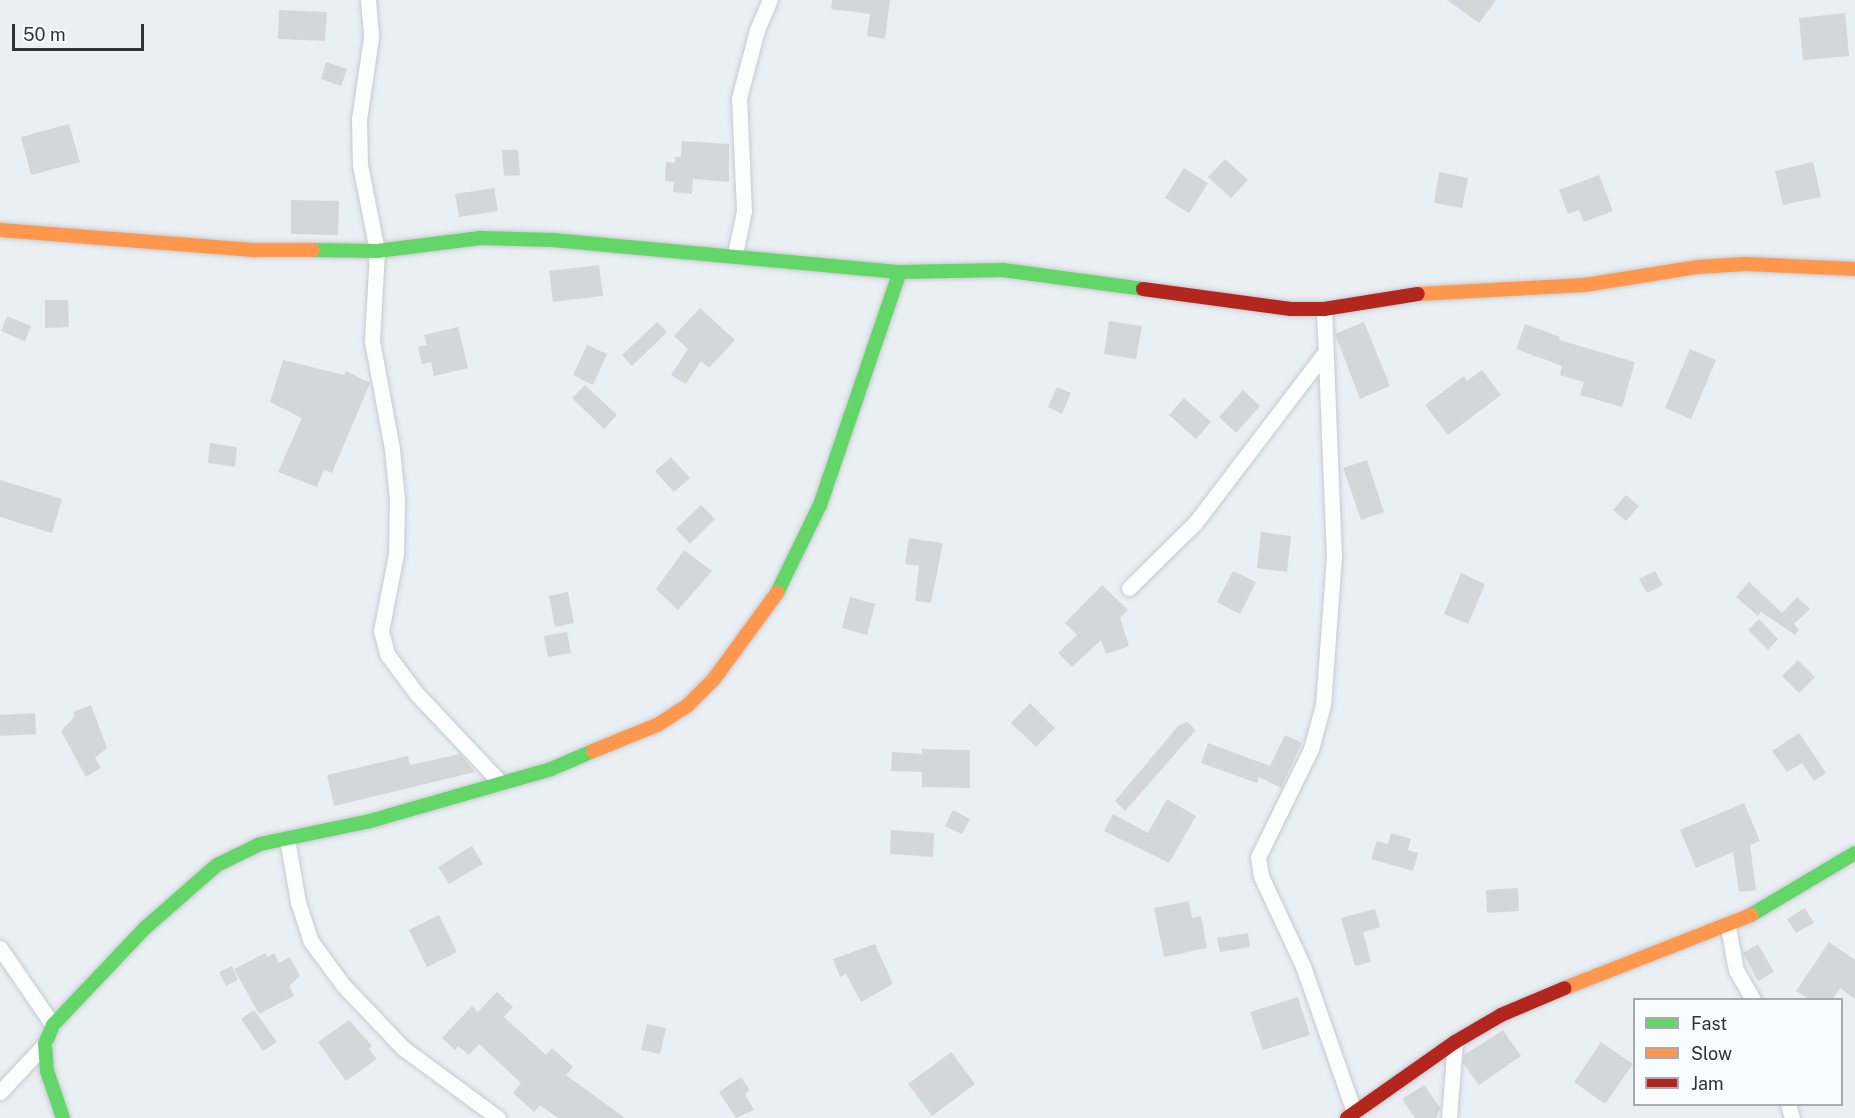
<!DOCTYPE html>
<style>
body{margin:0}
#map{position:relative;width:1855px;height:1118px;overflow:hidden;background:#eaeff4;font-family:"Public Sans",sans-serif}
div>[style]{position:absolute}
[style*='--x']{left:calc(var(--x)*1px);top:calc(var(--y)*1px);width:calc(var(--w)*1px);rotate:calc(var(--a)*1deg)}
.building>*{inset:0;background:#d5d6d7}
.roads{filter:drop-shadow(0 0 2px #c6cace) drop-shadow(0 0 2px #c6cace)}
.street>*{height:15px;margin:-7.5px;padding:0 7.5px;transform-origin:7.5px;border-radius:7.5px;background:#fcfdfd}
.fast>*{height:14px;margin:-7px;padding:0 7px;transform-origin:7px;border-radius:7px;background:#63d668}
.slow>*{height:14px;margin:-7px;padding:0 7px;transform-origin:7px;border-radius:7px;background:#ff974d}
.jam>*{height:14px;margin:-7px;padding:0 7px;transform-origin:7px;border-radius:7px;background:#b3261e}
span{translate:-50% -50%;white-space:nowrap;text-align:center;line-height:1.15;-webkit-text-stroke:4.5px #f8fcff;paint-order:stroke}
.legend{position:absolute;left:1633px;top:998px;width:210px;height:108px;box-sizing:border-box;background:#f8fcff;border:2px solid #a8abae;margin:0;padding:8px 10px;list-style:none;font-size:18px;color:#2f3235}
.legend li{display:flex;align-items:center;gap:12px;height:30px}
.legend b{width:30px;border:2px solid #a8abae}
.scale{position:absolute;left:12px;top:24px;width:132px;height:27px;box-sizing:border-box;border:3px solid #2f3235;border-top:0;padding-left:8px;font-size:18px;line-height:21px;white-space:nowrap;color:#2f3235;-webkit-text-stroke:4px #f8fcff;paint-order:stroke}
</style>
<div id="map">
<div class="building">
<i style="clip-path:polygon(832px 0,890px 0,885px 39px,867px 36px,870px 14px,831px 9px)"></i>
<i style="clip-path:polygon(1447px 0,1496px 0,1479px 23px)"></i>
<i style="clip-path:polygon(279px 10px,327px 12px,325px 41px,278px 39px)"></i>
<i style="clip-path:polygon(1845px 13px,1849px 56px,1803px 60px,1799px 18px)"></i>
<i style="clip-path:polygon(326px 62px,347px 69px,341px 86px,321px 79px)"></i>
<i style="clip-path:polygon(69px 124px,80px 162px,31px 175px,21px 137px)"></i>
<i style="clip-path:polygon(682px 141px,729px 144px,729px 182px,693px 179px,692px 194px,673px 192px,674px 182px,665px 181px,666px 162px,675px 163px,675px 157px,681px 157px)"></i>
<i style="clip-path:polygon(502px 150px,518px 150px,520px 175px,504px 176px)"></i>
<i style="clip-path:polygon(1225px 159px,1248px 180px,1231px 198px,1208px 177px)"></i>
<i style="clip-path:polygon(1813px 162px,1821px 197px,1783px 205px,1775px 171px)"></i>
<i style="clip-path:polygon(1184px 168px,1208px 183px,1189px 213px,1165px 198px)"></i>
<i style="clip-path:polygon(1439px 172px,1468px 178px,1462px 208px,1434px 203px)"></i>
<i style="clip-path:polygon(1599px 175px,1613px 211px,1584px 222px,1579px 210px,1568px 214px,1559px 190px)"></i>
<i style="clip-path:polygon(494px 188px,498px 211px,459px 217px,455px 194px)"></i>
<i style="clip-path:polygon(291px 200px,339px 201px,338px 235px,291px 234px)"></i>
<i style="clip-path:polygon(599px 265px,603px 296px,553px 302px,549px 271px)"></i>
<i style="clip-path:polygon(45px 300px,68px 300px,69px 327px,45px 328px)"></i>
<i style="clip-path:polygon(700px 308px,735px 340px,709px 368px,701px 361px,686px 384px,671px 375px,688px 349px,674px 336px)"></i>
<i style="clip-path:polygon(7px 316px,31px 326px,25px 341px,1px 331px)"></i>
<i style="clip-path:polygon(1109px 321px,1142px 326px,1136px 359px,1104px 354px)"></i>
<i style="clip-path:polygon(657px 322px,667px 332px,632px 366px,622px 355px)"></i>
<i style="clip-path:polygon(1364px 322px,1390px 386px,1360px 399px,1335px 334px)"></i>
<i style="clip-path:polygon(1525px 324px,1560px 337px,1559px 340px,1635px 362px,1622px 407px,1580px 395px,1584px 382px,1560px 375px,1562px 366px,1516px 349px)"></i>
<i style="clip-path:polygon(458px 327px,468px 368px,434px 376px,431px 362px,422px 364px,418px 347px,427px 345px,424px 335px)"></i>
<i style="clip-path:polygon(587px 345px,607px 354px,593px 385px,573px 375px)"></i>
<i style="clip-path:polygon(1690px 349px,1716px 360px,1691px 419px,1665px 408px)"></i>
<i style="clip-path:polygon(283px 360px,344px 375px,346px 371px,370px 383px,332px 473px,324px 470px,317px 487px,278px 472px,302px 418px,270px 402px)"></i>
<i style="clip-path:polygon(1482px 370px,1501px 395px,1448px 435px,1425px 405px,1464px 376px,1467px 381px)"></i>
<i style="clip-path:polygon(585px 385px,617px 415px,604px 429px,572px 398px)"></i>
<i style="clip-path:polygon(1057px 387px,1071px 393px,1062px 414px,1048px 407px)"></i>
<i style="clip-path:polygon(1243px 390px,1260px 406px,1236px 433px,1219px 417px)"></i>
<i style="clip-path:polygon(1184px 398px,1211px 422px,1196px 439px,1169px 415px)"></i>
<i style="clip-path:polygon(210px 443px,237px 447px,235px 467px,208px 463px)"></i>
<i style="clip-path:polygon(671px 457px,690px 478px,674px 492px,655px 471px)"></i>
<i style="clip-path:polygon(1367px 460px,1384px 512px,1361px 520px,1343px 468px)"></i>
<i style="clip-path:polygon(0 480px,62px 499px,52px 533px,0 517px)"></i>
<i style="clip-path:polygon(1626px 495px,1639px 506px,1626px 521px,1613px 510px)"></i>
<i style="clip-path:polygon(701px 505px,715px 519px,690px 544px,676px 529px)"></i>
<i style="clip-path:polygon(1261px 532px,1291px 536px,1287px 572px,1257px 568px)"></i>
<i style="clip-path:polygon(909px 538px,943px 543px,931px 603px,915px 601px,919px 566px,905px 564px)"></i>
<i style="clip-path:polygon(684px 550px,712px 571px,678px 610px,656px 589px)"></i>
<i style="clip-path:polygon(1233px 571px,1256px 582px,1240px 614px,1217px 602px)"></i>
<i style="clip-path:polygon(1655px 571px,1663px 585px,1647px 593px,1639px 579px)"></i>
<i style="clip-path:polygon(1461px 573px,1485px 584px,1468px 624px,1444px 614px)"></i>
<i style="clip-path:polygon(1749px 582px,1782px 613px,1797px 597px,1810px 609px,1794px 624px,1799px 630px,1795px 635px,1761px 612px,1758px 616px,1736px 597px)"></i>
<i style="clip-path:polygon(1102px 585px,1128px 610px,1120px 618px,1129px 646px,1106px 654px,1101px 640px,1072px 667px,1058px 653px,1077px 635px,1065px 623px)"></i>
<i style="clip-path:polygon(568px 592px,574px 623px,555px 627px,549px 596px)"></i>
<i style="clip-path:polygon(850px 597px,875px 604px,867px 635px,842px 628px)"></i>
<i style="clip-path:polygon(1759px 619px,1778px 639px,1768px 650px,1748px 630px)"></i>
<i style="clip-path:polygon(567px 632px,571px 653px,548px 657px,544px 636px)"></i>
<i style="clip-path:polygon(1798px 660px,1815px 677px,1799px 693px,1782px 676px)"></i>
<i style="clip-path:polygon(1030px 703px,1055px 728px,1036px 747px,1011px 723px)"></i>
<i style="clip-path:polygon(91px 705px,107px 748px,95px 758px,101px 768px,86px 777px,61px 731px,75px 716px,73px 712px)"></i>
<i style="clip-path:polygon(35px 713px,36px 734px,0 736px,0 715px)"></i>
<i style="clip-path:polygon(1187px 722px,1196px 730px,1125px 811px,1115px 801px,1178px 726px)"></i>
<i style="clip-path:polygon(1799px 733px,1826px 773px,1814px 781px,1802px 763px,1787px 772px,1772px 751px)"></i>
<i style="clip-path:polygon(1285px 735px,1302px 743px,1281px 788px,1259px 777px,1257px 783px,1201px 763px,1208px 743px,1270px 766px)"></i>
<i style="clip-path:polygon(922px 749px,970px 750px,970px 788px,922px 787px,922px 772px,891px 771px,892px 752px,922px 754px)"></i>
<i style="clip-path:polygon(460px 754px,475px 772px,334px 806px,327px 775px,408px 756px,410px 765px)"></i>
<i style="clip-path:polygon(1167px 799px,1196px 816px,1169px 863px,1104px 831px,1113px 814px,1148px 833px)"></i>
<i style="clip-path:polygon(1744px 803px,1760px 841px,1750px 845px,1756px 890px,1739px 892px,1733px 852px,1696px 868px,1680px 830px)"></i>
<i style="clip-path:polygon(953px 810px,970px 819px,962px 834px,945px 826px)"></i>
<i style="clip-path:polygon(891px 830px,934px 833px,933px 857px,890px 854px)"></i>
<i style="clip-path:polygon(1391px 833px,1411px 839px,1408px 850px,1418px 853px,1413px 871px,1371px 859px,1377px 841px,1388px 844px)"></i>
<i style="clip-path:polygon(472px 846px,483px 864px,449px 884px,438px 867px)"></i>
<i style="clip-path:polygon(1518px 888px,1519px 911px,1487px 913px,1486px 890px)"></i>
<i style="clip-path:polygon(1189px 901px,1192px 918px,1201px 916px,1207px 948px,1164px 957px,1154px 908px)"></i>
<i style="clip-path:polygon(1805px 908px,1814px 923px,1796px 933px,1787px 919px)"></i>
<i style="clip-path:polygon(1375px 909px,1380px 927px,1363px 932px,1371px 962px,1355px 966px,1341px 918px)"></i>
<i style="clip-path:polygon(439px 915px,457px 952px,427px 967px,409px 930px)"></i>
<i style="clip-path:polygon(1248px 933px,1250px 947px,1220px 952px,1217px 938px)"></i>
<i style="clip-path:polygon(1829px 942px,1855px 960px,1855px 999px,1840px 988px,1833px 999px,1809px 999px,1796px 991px)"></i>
<i style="clip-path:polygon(875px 944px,893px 984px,861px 1002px,846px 974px,840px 977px,833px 959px)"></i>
<i style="clip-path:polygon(1758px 944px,1774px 972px,1758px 981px,1743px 953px)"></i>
<i style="clip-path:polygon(265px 953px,268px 957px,274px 953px,279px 963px,290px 957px,300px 976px,289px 986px,294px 996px,259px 1014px,234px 969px)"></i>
<i style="clip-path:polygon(232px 966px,238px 980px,226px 986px,219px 972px)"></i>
<i style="clip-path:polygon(497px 992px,513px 1007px,504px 1017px,546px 1055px,552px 1048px,573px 1067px,566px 1075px,625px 1118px,558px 1118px,540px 1105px,534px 1112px,513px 1093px,521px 1083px,479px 1044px,469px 1055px,458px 1046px,455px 1050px,442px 1038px,472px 1006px,478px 1012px)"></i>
<i style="clip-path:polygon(1298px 997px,1310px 1035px,1263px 1050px,1250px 1012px)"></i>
<i style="clip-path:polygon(254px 1010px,277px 1042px,263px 1051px,241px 1019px)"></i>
<i style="clip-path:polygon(349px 1020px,372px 1046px,369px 1049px,377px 1059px,346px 1081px,318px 1042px)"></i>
<i style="clip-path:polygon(647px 1024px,666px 1028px,660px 1054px,641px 1050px)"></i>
<i style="clip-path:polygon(1503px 1030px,1521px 1056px,1479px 1085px,1463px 1063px,1464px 1055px)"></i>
<i style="clip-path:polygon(1601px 1042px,1633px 1064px,1605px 1104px,1574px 1082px)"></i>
<i style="clip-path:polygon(951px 1052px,975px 1084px,932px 1116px,908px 1084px)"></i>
<i style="clip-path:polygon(741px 1077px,750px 1090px,745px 1094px,754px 1110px,736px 1118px,719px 1092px)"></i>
<i style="clip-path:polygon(1424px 1085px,1440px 1108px,1436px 1118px,1415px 1118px,1402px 1099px)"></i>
</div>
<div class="roads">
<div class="street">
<i style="--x:368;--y:0;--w:38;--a:85"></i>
<i style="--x:371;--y:38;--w:82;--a:98.4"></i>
<i style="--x:359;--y:119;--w:46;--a:88.8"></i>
<i style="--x:360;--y:165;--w:88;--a:78.8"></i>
<i style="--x:377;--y:251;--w:90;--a:93.2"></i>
<i style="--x:372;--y:341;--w:110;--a:79.5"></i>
<i style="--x:392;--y:449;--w:50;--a:84.3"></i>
<i style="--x:397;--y:499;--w:55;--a:91"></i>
<i style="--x:396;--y:554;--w:78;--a:101"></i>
<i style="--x:381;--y:631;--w:24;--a:75"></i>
<i style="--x:387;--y:654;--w:49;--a:53.4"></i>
<i style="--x:416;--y:693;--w:121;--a:46.7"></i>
<i style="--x:735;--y:254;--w:44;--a:-78.2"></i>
<i style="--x:744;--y:211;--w:113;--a:-92.5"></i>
<i style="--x:739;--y:98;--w:70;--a:-75.2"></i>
<i style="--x:757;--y:30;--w:33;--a:-67"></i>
<i style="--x:1324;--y:309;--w:247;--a:87.7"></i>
<i style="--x:1334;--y:556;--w:149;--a:94.2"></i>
<i style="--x:1323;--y:705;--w:46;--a:105.3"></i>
<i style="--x:1311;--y:749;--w:120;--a:116.1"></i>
<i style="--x:1258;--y:857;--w:19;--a:81"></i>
<i style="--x:1261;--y:876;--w:99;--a:65"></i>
<i style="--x:1303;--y:966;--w:155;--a:70.7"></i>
<i style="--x:1129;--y:588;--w:93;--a:-44.6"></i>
<i style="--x:1195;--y:523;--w:211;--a:-52.7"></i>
<i style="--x:287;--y:839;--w:64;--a:80.1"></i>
<i style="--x:298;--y:902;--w:40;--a:72"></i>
<i style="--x:310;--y:940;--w:56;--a:53.7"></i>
<i style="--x:343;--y:985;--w:87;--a:46.4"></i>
<i style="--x:403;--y:1048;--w:118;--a:36.4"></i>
<i style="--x:1728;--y:927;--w:44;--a:79.5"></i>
<i style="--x:1736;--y:970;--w:34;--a:60"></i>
<i style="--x:0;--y:948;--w:93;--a:55.5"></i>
<i style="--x:0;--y:1092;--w:66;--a:-46.8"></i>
<i style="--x:1788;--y:1104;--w:15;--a:74"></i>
<i style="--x:1449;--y:1118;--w:76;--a:-85.5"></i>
</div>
<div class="fast">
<i style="--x:313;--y:250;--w:64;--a:0.9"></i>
<i style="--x:377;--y:251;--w:104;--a:-7.2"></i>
<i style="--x:480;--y:238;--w:73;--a:1.6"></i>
<i style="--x:553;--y:240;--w:348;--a:5.3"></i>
<i style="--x:900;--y:272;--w:103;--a:-1.1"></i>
<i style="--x:1003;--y:270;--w:141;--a:7.7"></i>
<i style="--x:777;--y:593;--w:98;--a:-64"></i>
<i style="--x:820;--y:505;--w:246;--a:-71.1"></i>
<i style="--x:1751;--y:915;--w:121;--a:-30.8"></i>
<i style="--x:63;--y:1118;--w:50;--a:-108.8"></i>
<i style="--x:47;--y:1071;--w:27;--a:-94"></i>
<i style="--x:45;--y:1044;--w:21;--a:-67"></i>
<i style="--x:53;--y:1025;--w:134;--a:-46.5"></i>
<i style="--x:145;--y:928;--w:96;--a:-41.2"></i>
<i style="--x:217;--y:865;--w:48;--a:-26"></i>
<i style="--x:260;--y:844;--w:112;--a:-11.8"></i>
<i style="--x:370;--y:821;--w:188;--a:-16"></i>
<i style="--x:551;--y:769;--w:46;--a:-23.2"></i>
</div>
<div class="slow">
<i style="--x:0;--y:230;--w:257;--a:4.5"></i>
<i style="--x:256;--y:250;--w:57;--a:0"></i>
<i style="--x:1418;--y:294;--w:167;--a:-3.1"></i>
<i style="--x:1585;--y:285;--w:113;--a:-9.1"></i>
<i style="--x:1697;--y:267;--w:49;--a:-3.5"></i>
<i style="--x:1746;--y:264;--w:109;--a:2.6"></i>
<i style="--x:593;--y:751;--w:71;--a:-22.2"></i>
<i style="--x:659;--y:724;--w:35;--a:-33"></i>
<i style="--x:688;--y:705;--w:37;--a:-45"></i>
<i style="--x:714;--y:679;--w:107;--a:-53.8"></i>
<i style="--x:1565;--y:988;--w:200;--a:-21.4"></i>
</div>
<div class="jam">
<i style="--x:1143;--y:289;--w:149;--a:7.7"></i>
<i style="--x:1291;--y:309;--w:33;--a:0"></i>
<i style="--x:1324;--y:309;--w:95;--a:-9.1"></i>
<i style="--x:1347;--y:1118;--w:132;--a:-35.1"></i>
<i style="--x:1455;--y:1042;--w:53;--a:-30.4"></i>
<i style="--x:1501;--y:1015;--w:69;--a:-22.9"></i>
</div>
</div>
<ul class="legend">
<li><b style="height:8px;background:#63d668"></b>Fast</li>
<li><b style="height:8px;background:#ff974d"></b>Slow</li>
<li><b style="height:8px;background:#b3261e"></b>Jam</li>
</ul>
<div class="scale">50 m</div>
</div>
